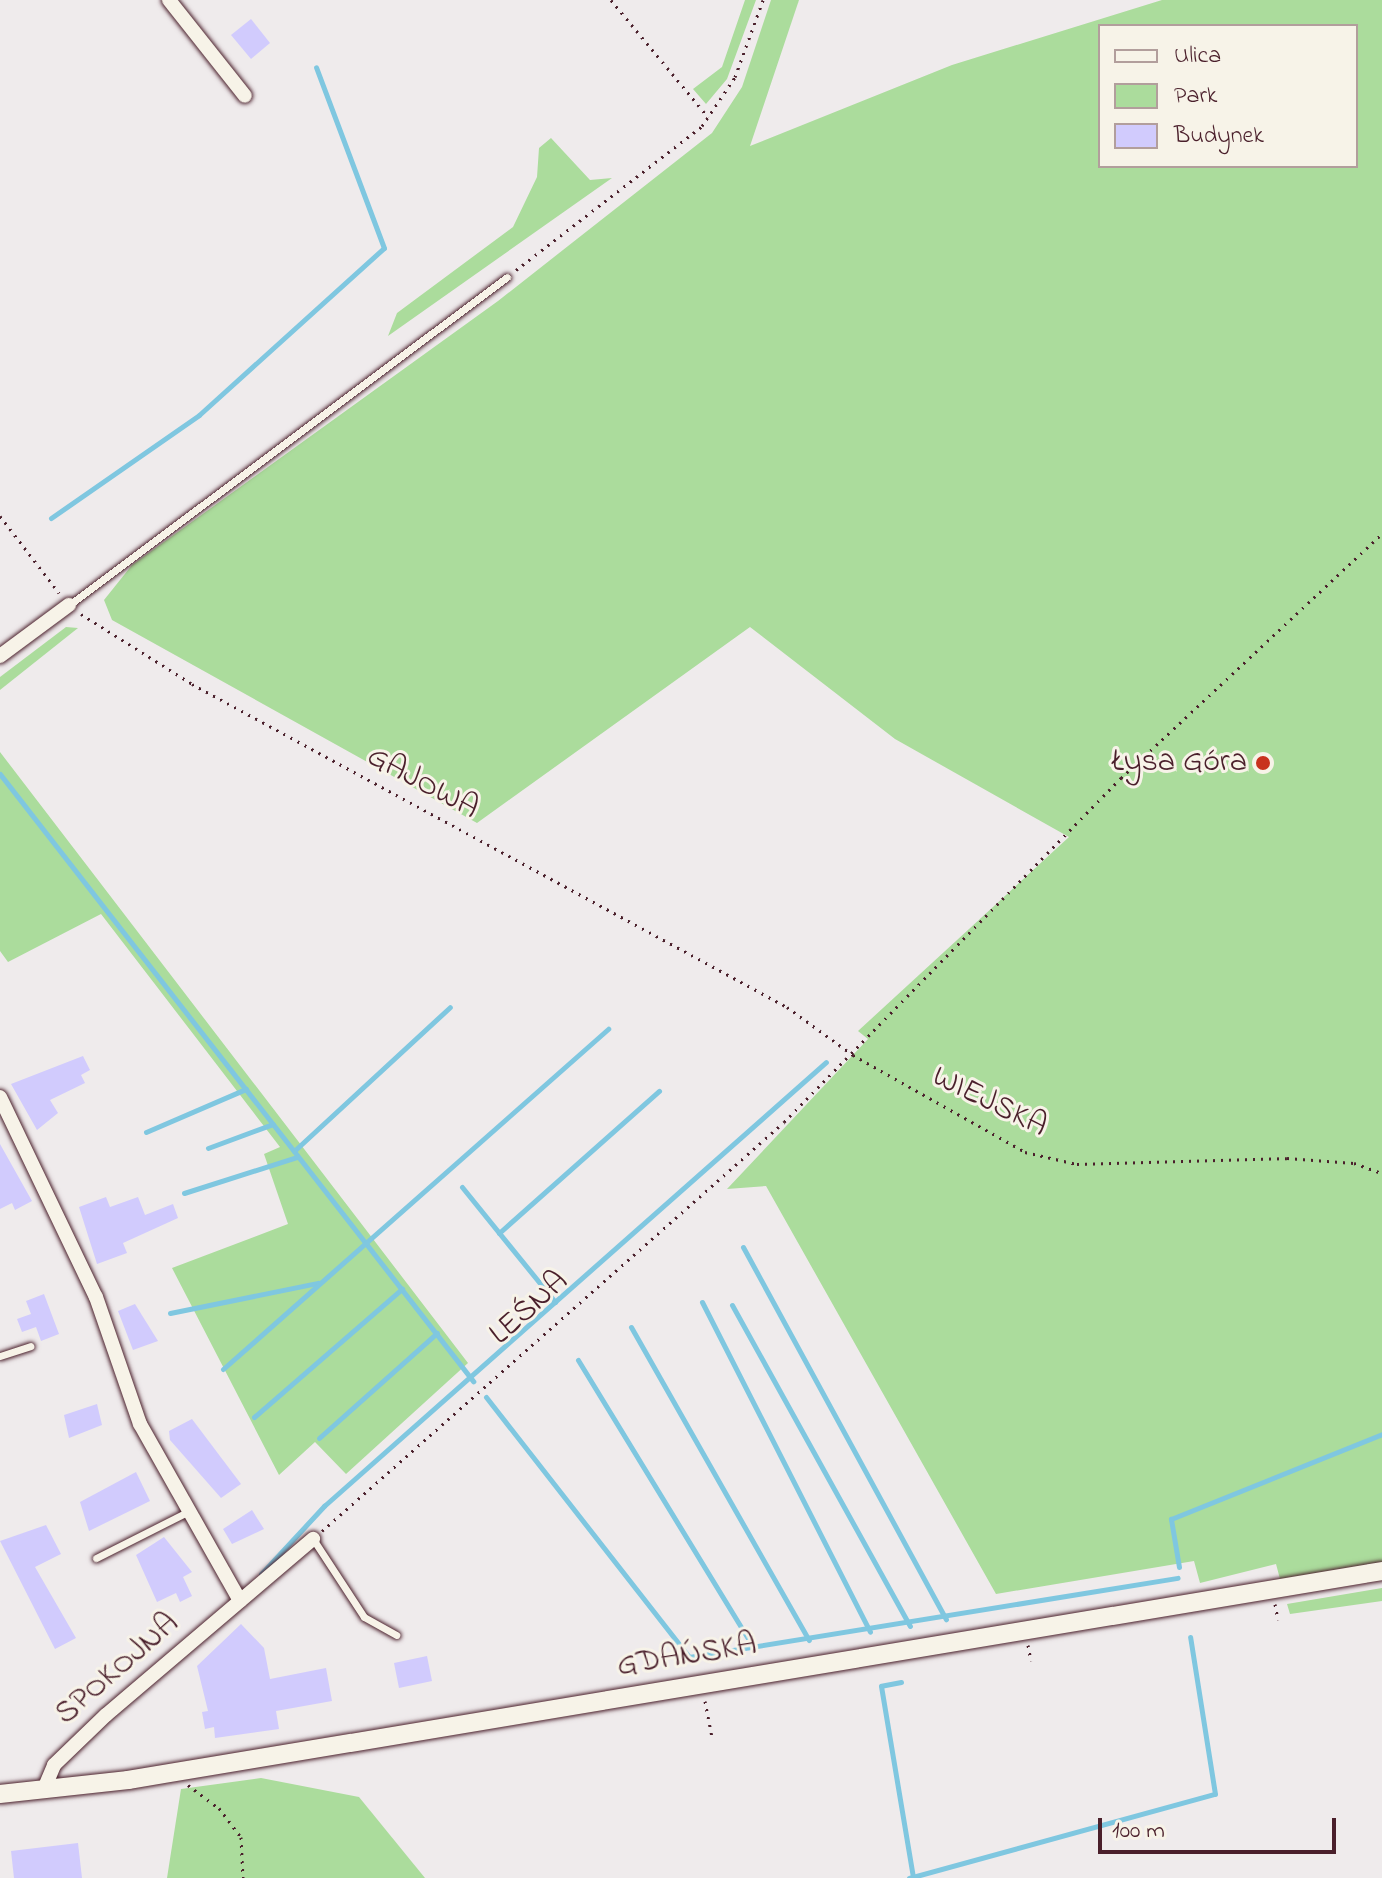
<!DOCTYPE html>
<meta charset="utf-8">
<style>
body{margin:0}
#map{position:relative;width:1382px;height:1878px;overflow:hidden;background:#efebec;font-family:"Indie Flower",sans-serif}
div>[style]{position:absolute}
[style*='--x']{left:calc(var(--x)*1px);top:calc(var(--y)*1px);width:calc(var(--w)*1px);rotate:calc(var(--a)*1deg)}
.green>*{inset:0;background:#abdc9c}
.stream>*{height:5px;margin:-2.5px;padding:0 2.5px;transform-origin:2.5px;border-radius:2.5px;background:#7fc7e0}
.building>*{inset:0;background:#d1cbfd}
.path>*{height:3px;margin-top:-1.5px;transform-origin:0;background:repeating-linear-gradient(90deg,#4a1f2b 0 2px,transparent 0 8px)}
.roads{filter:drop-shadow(0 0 2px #4a1f2b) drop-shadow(0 0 2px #4a1f2b)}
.service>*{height:7px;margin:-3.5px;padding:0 3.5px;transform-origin:3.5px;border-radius:3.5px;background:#f7f3e8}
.minor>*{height:14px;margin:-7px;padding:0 7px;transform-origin:7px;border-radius:7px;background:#f7f3e8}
.secondary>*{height:18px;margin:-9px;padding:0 9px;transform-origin:9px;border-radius:9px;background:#f7f3e8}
.dots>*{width:22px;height:22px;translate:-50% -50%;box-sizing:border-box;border:4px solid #f7f3e8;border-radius:50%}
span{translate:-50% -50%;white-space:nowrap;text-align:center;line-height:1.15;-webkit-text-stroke:6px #f7f3e8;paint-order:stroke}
.poi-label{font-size:32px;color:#4a1f2b}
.right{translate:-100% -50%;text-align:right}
.street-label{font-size:32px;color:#4a1f2b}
.legend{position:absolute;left:1098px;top:24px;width:260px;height:144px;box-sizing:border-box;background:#f7f3e8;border:2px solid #b29e9c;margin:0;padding:10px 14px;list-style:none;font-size:24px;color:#4a1f2b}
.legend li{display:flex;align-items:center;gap:16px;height:40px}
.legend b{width:40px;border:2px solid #b29e9c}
.scale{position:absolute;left:1098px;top:1818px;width:238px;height:36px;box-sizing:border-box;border:4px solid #4a1f2b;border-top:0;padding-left:10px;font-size:24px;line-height:28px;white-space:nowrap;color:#4a1f2b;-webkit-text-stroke:6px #f7f3e8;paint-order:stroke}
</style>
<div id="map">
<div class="green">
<i style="clip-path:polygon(745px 0,756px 0,727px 79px,706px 104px,693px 89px,722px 67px)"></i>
<i style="clip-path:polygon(evenodd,771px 0,799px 0,750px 146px,952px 65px,1162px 0,1382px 0,1382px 1562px,1280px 1579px,1276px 1564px,1200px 1583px,1194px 1561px,996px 1594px,766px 1186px,727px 1189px,868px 1039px,858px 1031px,1069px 837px,895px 739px,750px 627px,477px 823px,112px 620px,104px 600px,132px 565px,498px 301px,712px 133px,742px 87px,771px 0,1100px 26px,1356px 26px,1356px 166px,1100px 166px,1100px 26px)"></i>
<i style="clip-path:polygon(551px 138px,590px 180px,612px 178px,388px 336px,397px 313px,513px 227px,537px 177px,539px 148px)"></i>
<i style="clip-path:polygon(66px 627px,78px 628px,0 690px,0 677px)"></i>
<i style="clip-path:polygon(0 752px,468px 1363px,346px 1474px,315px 1442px,279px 1475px,172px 1268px,288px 1224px,264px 1154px,280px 1147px,101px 914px,8px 962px,0 951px)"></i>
<i style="clip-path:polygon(1382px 1588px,1382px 1601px,1290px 1614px,1287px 1604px)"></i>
<i style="clip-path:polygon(261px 1778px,359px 1797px,425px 1878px,167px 1878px,181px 1789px)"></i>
</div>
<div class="stream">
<i style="--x:51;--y:518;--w:180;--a:-34.8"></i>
<i style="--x:199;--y:415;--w:249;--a:-42.1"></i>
<i style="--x:384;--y:248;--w:193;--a:-110.6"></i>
<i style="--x:0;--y:774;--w:770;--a:52.07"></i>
<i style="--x:146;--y:1132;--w:109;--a:-23.3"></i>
<i style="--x:208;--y:1148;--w:69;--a:-20.3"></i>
<i style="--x:294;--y:1151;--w:212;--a:-42.7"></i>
<i style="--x:462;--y:1187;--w:148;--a:51"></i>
<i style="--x:184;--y:1193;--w:119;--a:-17.7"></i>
<i style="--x:499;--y:1233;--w:214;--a:-41.6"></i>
<i style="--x:743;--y:1247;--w:424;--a:61.4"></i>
<i style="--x:702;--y:1302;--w:370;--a:63"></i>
<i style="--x:732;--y:1305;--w:367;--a:61"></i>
<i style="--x:170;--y:1313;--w:151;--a:-11.5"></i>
<i style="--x:631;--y:1327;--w:360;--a:60.4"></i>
<i style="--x:578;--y:1360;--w:338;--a:58.6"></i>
<i style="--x:223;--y:1369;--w:514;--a:-41.45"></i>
<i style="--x:486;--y:1397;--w:330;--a:52"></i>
<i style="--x:689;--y:1657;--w:495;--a:-9.2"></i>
<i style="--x:254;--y:1417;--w:196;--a:-40.9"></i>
<i style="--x:319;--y:1438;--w:158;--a:-41.7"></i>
<i style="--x:1179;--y:1567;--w:49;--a:-99.5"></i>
<i style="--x:1171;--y:1519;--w:227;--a:-21.9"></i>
<i style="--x:261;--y:1574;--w:93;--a:-47.2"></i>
<i style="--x:324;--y:1506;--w:670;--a:-41.49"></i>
<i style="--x:901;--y:1682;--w:20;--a:169"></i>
<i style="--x:881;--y:1686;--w:194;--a:80.5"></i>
<i style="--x:909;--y:1878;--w:317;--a:-15.4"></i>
<i style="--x:1215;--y:1794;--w:159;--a:-99"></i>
</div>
<div class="building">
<i style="clip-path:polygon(251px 19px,270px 43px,251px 59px,231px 35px)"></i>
<i style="clip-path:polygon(83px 1056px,90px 1070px,81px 1075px,85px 1083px,50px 1100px,58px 1113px,37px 1130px,11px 1084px)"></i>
<i style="clip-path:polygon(0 1144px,32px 1201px,15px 1210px,12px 1203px,0 1209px)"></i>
<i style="clip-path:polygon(106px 1197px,110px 1207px,138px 1197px,145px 1215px,173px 1204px,178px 1218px,123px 1243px,127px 1253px,97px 1264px,79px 1207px)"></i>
<i style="clip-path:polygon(44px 1294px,59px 1334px,41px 1341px,36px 1327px,22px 1332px,17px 1319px,31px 1314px,26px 1301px)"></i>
<i style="clip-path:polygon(135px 1304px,158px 1341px,133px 1350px,118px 1311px)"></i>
<i style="clip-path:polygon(97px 1404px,102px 1425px,69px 1438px,64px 1415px)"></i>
<i style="clip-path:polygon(192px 1419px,241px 1484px,221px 1498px,170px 1440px,169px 1431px)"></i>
<i style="clip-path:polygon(136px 1472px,150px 1501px,89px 1531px,80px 1502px)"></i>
<i style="clip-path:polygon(252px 1510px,264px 1529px,232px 1544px,223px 1529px)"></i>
<i style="clip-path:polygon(46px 1525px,61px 1554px,35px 1567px,76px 1638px,55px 1649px,0 1541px)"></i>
<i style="clip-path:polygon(164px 1537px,192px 1572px,183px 1577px,192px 1596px,180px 1602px,176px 1593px,157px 1602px,136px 1555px)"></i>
<i style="clip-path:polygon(241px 1624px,264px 1648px,270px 1679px,326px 1668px,332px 1701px,276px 1711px,279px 1729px,215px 1738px,214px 1727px,205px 1729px,202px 1712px,208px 1711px,197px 1666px)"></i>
<i style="clip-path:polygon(427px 1656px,432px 1681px,399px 1688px,394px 1663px)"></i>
<i style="clip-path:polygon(78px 1843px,82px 1878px,14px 1878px,11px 1851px)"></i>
</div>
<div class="path">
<i style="--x:611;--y:0;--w:152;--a:50.3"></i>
<i style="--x:516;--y:270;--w:235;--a:-37.7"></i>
<i style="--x:702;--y:126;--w:59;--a:-56"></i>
<i style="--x:735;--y:77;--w:82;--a:-70"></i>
<i style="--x:0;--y:516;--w:97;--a:52.5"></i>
<i style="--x:81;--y:614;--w:131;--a:32.2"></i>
<i style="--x:192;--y:684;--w:677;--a:28.5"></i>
<i style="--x:787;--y:1007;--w:82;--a:36"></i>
<i style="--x:853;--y:1055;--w:197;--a:29.4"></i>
<i style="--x:1025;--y:1152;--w:53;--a:13"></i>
<i style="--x:1077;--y:1164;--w:210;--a:-1.6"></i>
<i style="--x:1287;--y:1158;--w:67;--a:4.3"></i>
<i style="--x:1354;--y:1163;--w:30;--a:20"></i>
<i style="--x:322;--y:1531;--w:617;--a:-41.52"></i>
<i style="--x:784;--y:1122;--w:482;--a:-45.6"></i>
<i style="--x:1121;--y:778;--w:357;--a:-43.1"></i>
<i style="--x:1275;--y:1604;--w:16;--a:79"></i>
<i style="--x:1028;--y:1645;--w:16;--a:79"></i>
<i style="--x:705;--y:1701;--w:36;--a:79"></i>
<i style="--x:188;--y:1785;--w:39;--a:37"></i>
<i style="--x:219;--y:1808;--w:36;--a:53"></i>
<i style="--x:241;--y:1837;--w:41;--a:87.2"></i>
</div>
<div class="roads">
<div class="service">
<i style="--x:69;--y:605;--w:547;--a:-36.83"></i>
<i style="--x:0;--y:1356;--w:32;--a:-18"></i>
<i style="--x:313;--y:1539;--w:93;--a:56.8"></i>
<i style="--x:364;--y:1617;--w:37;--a:29"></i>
<i style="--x:96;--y:1558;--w:104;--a:-26.8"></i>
</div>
<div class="minor">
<i style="--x:169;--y:0;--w:122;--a:51.6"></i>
<i style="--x:0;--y:656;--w:86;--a:-36.5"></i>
<i style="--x:0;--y:1097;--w:222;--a:64.4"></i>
<i style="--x:96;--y:1297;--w:134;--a:70.9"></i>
<i style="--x:140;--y:1424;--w:203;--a:60.5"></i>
<i style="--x:44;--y:1789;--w:26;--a:-67"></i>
<i style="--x:54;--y:1765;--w:72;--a:-43.9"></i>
<i style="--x:106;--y:1715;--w:272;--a:-40.4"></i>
</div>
<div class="secondary">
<i style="--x:0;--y:1794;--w:129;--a:-6.2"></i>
<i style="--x:128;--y:1780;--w:1271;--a:-9.46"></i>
</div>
</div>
<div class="dots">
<i style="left:1263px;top:763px;background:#c8321e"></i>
</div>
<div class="poi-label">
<span class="right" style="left:1247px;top:763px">Łysa Góra</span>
</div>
<div class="street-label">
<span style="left:422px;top:784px;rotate:28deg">GAJOWA</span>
<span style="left:989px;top:1103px;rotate:26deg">WIEJSKA</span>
<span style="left:530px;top:1309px;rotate:-42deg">LEŚNA</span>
<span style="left:687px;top:1657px;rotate:-9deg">GDAŃSKA</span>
<span style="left:118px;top:1670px;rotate:-41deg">SPOKOJNA</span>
</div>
<ul class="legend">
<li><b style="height:10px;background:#f7f3e8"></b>Ulica</li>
<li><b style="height:22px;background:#abdc9c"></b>Park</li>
<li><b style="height:22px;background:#d1cbfd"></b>Budynek</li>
</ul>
<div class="scale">100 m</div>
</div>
